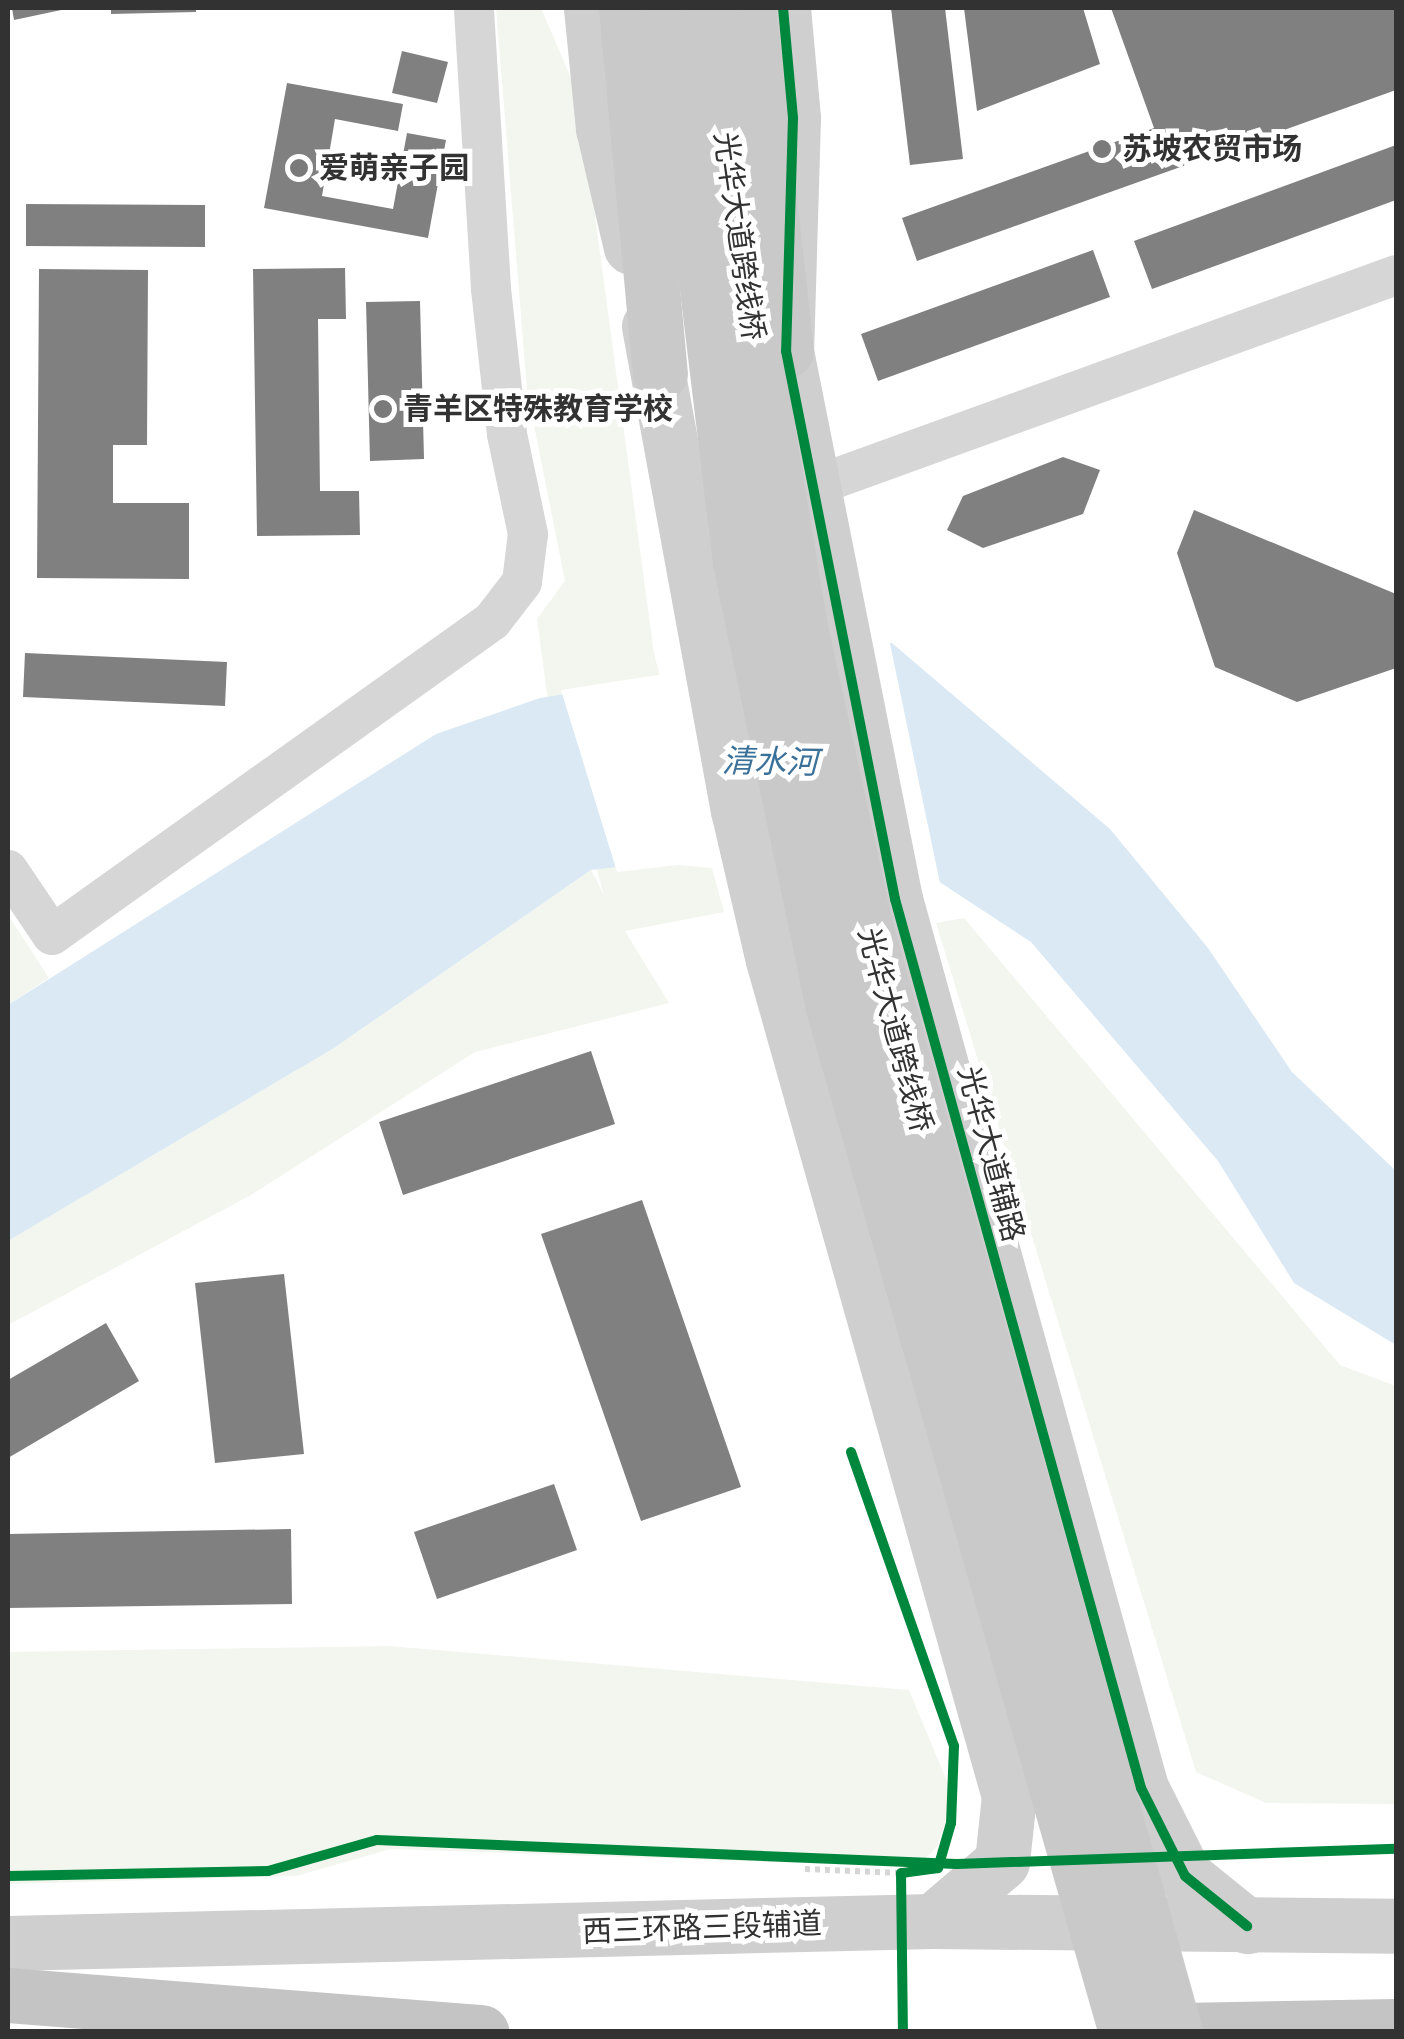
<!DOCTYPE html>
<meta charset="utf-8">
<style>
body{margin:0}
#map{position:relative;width:1404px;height:2039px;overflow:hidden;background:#fff;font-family:"DejaVu Sans","Noto Sans SC",sans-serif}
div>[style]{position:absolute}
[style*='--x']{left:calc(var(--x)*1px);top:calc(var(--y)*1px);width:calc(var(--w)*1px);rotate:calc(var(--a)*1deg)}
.green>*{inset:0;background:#f2f6ee}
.water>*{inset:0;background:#dbe9f4}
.pier>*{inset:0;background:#fff}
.building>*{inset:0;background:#808080}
.path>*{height:6px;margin-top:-3px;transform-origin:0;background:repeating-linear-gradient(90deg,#d6d6d6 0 5px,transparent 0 10px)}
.street>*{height:40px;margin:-20px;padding:0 20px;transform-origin:20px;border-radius:20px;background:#d6d6d6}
.secondary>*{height:55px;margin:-27.5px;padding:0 27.5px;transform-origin:27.5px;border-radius:27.5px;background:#cfcfcf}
.primary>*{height:55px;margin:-27.5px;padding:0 27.5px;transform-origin:27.5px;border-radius:27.5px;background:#c9c9c9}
.highway>*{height:55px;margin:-27.5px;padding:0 27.5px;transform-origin:27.5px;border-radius:27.5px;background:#c4c4c4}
.primary-bridge>*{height:55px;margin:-27.5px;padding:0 27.5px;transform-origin:27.5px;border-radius:27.5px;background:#c9c9c9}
.cycleway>*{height:10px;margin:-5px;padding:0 5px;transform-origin:5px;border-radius:5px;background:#00873e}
.dots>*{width:28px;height:28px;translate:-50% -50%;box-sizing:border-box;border:5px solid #fff;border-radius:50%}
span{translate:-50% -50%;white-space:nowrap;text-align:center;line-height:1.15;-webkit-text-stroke:10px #fff;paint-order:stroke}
.poi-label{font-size:30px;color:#323232;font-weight:700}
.left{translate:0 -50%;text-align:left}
.street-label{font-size:30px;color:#323232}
.water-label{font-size:32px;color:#3b7099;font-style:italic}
.frame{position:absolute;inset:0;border:10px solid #323232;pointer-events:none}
</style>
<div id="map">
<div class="green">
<i style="clip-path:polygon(496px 8px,541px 8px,579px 97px,654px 654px,724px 912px,625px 931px,669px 1003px,475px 1052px,251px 1195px,8px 1325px,8px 1241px,334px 1048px,591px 870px,604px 895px,547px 694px,537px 619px,565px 581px,527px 390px)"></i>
<i style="clip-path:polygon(8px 915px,49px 978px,8px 1005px)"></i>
<i style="clip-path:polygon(964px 918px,1340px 1365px,1396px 1386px,1396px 1804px,1266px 1803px,1196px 1772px,936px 923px)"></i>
<i style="clip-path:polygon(389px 1646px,909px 1690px,949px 1786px,948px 1815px,937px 1847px,916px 1867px,391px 1849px,296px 1876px,8px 1884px,8px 1652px)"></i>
</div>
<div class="water">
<i style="clip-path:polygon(892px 643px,1110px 829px,1208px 948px,1292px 1072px,1396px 1171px,1396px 1345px,1294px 1283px,1218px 1161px,1031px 942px,938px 881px,678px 860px,591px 870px,334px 1048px,8px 1241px,8px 1005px,436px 734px,540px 698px)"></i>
</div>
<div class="pier">
<i style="clip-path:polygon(889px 639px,941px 888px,678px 865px,617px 872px,561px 690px)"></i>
</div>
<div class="building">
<i style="clip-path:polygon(12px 8px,66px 8px,66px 9px,14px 20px)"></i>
<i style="clip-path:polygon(111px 8px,196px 8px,196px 12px,111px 14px)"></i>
<i style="clip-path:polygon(891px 8px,945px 8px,963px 159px,910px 165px)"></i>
<i style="clip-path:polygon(964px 8px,1083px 8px,1100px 64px,977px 111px)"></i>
<i style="clip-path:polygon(1111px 8px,1396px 8px,1396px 90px,917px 261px,902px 218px,1154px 128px)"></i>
<i style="clip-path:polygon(402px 51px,448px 62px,437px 103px,392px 93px)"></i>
<i style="clip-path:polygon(287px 83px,403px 104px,398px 131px,335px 119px,322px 196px,393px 209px,407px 133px,446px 140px,428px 238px,264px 208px)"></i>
<i style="clip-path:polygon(1396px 145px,1396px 200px,1152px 289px,1134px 241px)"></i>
<i style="clip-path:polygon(26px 204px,205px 205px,205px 247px,26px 246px)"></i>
<i style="clip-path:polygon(1093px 250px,1110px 297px,878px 381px,861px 334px)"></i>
<i style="clip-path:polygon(345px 268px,346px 319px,318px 319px,320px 491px,359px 491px,360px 535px,257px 536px,253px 269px)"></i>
<i style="clip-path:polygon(39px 269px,148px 270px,147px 445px,113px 445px,113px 503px,189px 503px,189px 579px,37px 578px)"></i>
<i style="clip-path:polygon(420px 301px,424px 459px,370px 461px,366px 302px)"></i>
<i style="clip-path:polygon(1063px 457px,1100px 470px,1083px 514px,983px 548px,947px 530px,963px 496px)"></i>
<i style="clip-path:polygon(1194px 510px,1396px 594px,1396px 668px,1297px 702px,1215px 667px,1177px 553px)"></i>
<i style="clip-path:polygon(25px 653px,227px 662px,225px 706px,23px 697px)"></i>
<i style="clip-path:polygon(591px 1051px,615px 1124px,403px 1195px,379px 1122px)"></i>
<i style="clip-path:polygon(642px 1200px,741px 1487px,641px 1521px,541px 1234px)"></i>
<i style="clip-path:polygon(284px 1274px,304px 1454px,215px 1463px,195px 1283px)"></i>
<i style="clip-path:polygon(106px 1323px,139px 1381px,8px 1458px,8px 1380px)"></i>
<i style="clip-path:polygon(554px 1484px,577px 1550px,437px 1599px,414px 1532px)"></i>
<i style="clip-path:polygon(291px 1529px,292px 1604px,8px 1608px,8px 1534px)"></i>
</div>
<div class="path">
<i style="--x:805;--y:1869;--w:96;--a:2.4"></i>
</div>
<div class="street">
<i style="--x:809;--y:488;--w:624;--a:-19.94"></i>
<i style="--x:8;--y:870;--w:78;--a:55.9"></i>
<i style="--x:52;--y:935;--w:541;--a:-35.51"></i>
<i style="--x:492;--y:621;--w:49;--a:-52.4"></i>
<i style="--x:522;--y:582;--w:48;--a:-82.9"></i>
<i style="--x:528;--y:534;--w:102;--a:-101.9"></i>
<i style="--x:507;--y:434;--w:147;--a:-96.3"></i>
<i style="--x:491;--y:288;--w:281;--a:-93.5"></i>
</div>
<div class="secondary">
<i style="--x:591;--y:8;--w:121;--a:84.3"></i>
<i style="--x:603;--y:128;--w:122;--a:76.8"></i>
<i style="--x:783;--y:8;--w:110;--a:84.8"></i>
<i style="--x:793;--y:118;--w:233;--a:91.7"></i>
<i style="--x:786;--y:351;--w:559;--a:78.75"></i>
<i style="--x:895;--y:899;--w:922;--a:74.53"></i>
<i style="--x:1141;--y:1788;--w:98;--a:63.4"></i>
<i style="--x:1185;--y:1876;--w:80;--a:38.9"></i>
<i style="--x:649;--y:326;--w:492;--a:79.6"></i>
<i style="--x:738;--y:810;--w:154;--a:76.9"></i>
<i style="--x:773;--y:960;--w:869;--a:74.24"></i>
<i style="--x:1009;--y:1796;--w:66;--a:96.1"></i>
<i style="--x:1002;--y:1862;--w:91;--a:139.5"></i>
<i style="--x:8;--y:1943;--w:925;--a:-1.36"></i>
<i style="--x:933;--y:1921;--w:463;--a:0.6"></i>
</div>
<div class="primary">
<i style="--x:626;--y:8;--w:367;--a:84.7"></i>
<i style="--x:748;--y:8;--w:345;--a:83.7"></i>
</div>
<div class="highway">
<i style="--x:8;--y:1995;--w:475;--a:4.5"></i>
<i style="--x:1130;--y:2031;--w:266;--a:-1.1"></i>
</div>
<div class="primary-bridge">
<i style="--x:673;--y:8;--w:558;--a:83.1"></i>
<i style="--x:740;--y:562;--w:451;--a:78.2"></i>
<i style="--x:832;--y:1004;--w:1069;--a:74.04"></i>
<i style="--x:713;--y:8;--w:213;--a:84.6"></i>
<i style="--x:733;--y:220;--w:403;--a:80.7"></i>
<i style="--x:798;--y:618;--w:314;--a:77.7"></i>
<i style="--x:865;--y:925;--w:1150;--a:74.36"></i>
</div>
<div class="cycleway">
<i style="--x:783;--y:8;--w:110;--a:84.8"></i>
<i style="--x:793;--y:118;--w:233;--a:91.7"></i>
<i style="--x:786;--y:351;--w:559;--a:78.75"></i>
<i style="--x:895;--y:899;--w:922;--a:74.53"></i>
<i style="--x:1141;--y:1788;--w:98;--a:63.4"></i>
<i style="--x:1185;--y:1876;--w:80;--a:38.9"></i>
<i style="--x:851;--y:1452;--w:312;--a:70.7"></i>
<i style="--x:954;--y:1746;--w:77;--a:92.2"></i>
<i style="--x:951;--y:1823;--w:47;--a:106.1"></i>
<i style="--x:938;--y:1868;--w:37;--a:172"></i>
<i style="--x:901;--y:1873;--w:159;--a:89.3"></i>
<i style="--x:8;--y:1876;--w:260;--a:-1.1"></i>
<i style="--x:268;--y:1871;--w:113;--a:-15.9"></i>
<i style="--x:377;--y:1840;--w:580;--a:2.37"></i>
<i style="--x:957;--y:1864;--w:439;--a:-2"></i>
</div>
<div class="dots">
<i style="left:1102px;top:149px;background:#7a7a7a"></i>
<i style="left:299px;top:168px;background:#7a7a7a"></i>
<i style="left:383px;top:409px;background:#7a7a7a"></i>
</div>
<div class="poi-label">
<span class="left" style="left:1122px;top:149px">苏坡农贸市场</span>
<span class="left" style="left:319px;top:168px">爱萌亲子园</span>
<span class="left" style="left:403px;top:409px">青羊区特殊教育学校</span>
</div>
<div class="street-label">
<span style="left:739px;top:236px;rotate:82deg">光华大道跨线桥</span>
<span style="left:895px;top:1030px;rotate:75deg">光华大道跨线桥</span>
<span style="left:991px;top:1154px;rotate:75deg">光华大道辅路</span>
<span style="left:702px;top:1928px;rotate:-2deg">西三环路三段辅道</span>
</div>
<div class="water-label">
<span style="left:770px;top:762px;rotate:1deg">清水河</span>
</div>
<div class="frame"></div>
</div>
